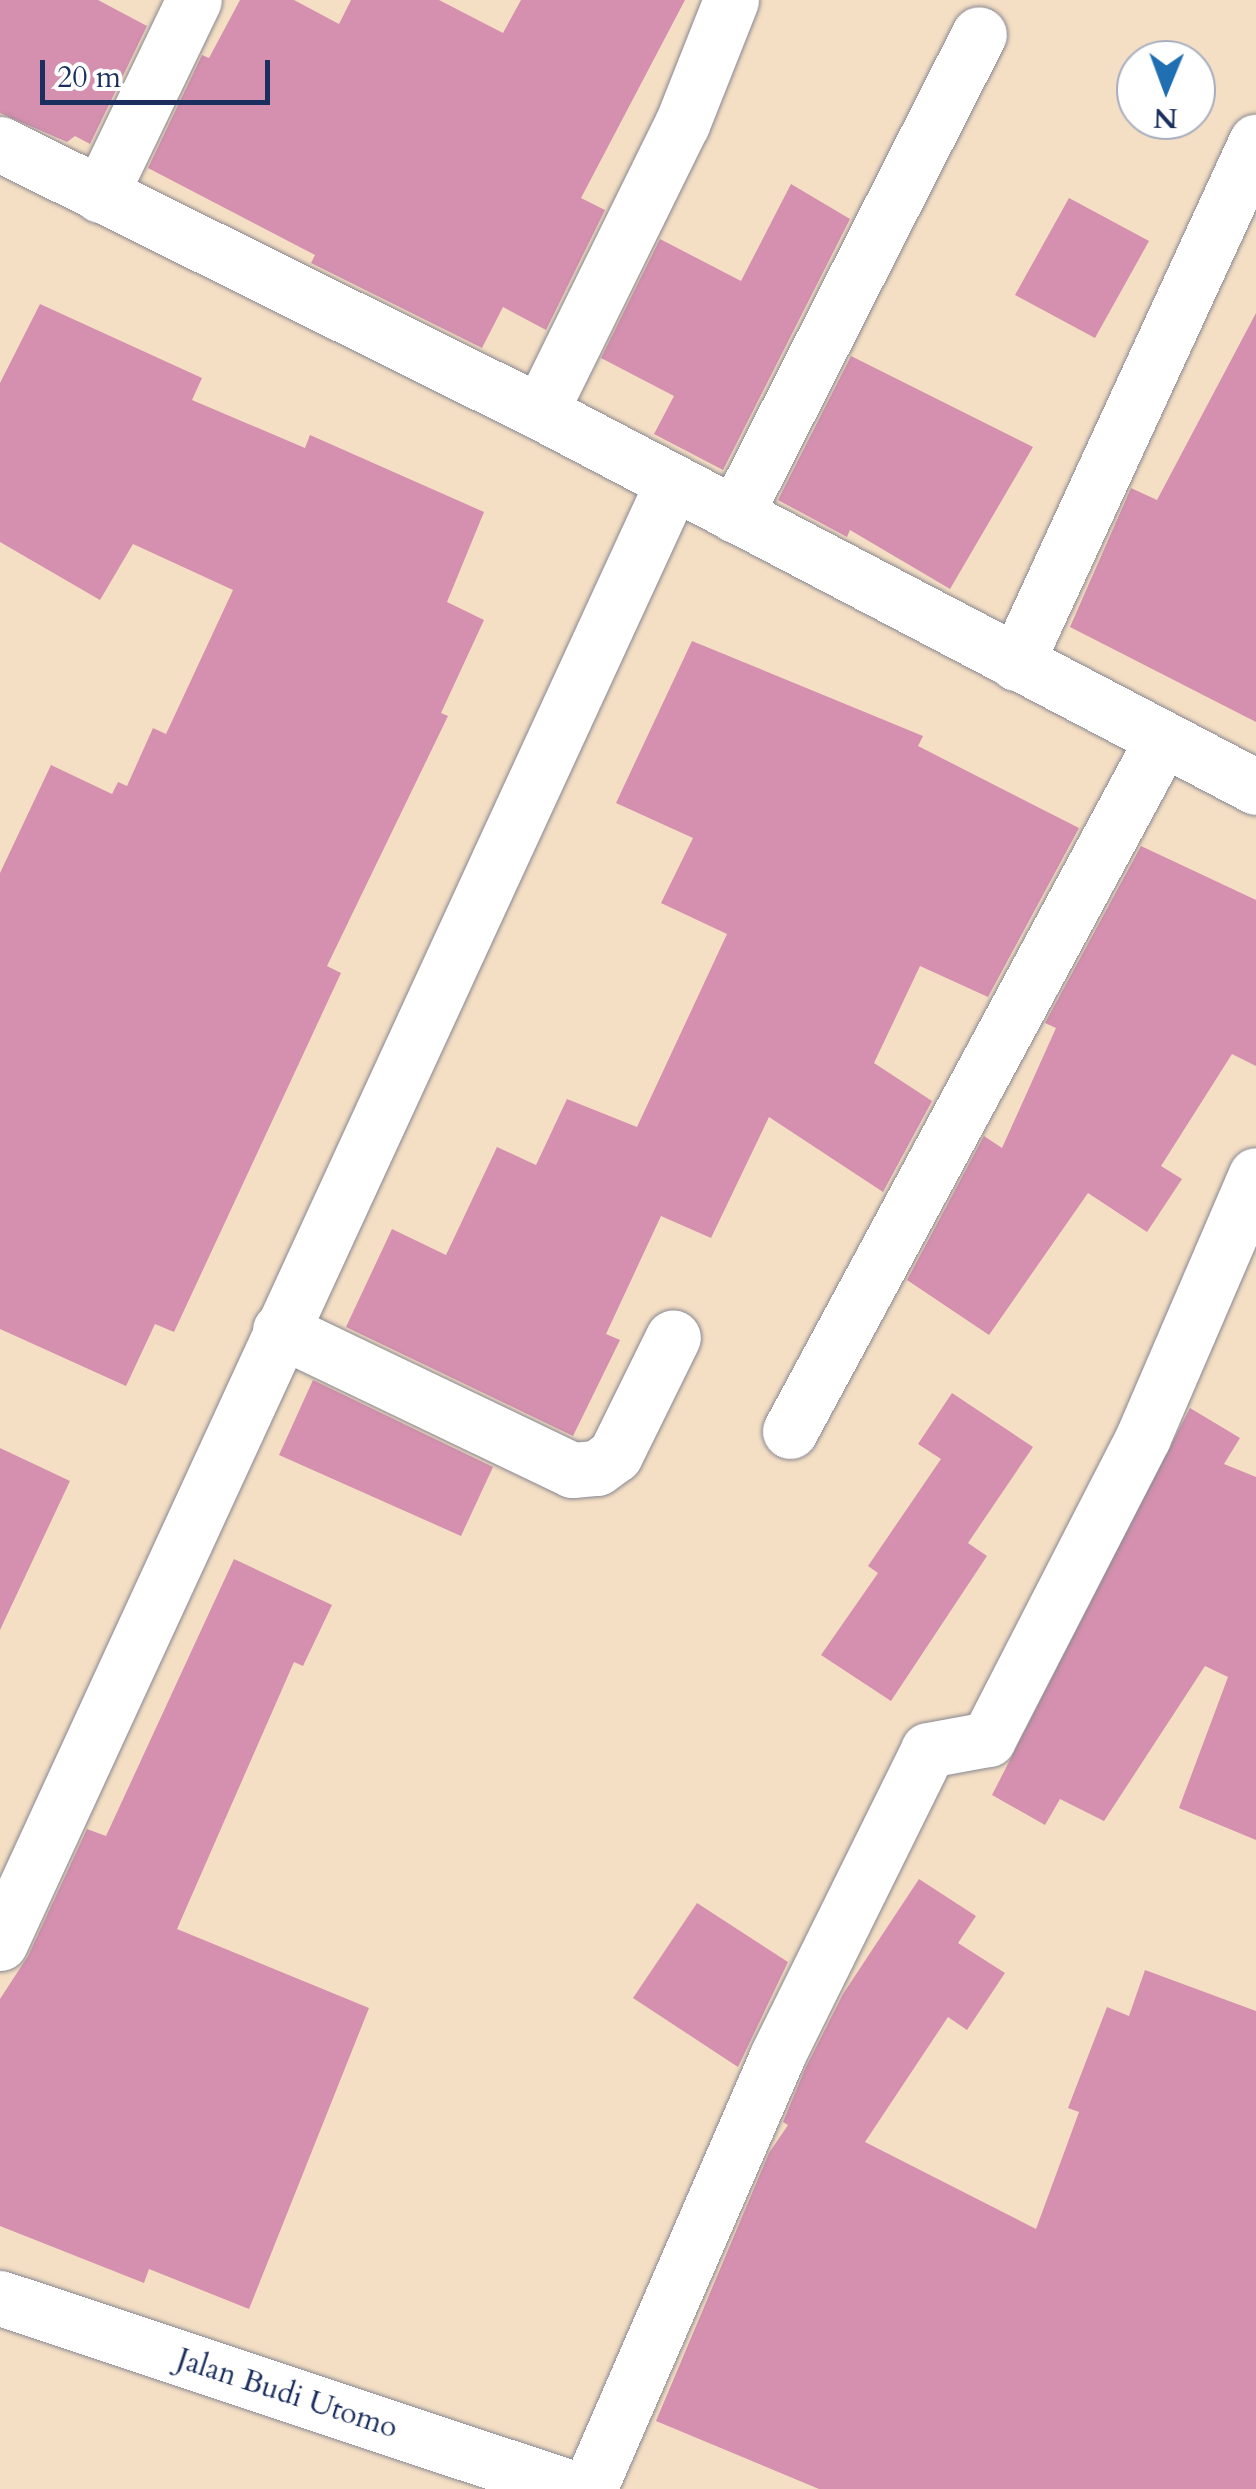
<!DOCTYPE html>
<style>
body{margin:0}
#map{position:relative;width:1256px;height:2489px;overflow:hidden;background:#f5dfc4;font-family:Cardo,serif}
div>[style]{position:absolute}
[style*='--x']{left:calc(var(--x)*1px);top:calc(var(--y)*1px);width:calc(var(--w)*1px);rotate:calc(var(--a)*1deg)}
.building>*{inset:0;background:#d490ae}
.roads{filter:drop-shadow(0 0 2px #888791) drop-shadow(0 0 2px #888791)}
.minor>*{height:55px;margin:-27.5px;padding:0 27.5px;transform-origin:27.5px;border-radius:27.5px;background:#fff}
span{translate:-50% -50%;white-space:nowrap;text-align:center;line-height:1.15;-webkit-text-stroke:8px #fff;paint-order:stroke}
.street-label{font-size:30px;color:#1b2f5e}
.north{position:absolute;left:1116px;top:40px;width:100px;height:100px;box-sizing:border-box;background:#fff;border:2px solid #a4acbf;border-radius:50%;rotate:181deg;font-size:28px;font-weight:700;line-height:40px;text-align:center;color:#1b2f5e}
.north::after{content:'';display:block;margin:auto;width:35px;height:45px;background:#1f6fb2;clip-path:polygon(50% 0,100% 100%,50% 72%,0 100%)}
.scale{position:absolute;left:40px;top:60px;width:230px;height:45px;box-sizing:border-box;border:5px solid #1b2f5e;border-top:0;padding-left:12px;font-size:30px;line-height:35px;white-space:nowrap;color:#1b2f5e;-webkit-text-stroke:8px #fff;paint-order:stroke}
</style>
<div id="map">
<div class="building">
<i style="clip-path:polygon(0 0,98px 0,147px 26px,90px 144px,75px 136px,67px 142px,0 113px)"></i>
<i style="clip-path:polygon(240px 0,294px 0,339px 24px,351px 0,439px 0,503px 33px,521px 0,685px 0,581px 198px,605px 210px,546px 330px,503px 307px,482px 348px,311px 263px,315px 255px,148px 168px,202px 55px,209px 58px)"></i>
<i style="clip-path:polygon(791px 184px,850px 219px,723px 470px,654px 434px,674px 396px,601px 358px,660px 239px,741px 281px)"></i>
<i style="clip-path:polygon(1069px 198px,1149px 241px,1095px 338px,1015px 295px)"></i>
<i style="clip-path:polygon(40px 304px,202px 378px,192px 400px,305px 448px,310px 435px,484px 512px,447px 602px,484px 620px,441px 713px,448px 716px,327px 966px,341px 973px,174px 1332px,155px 1324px,126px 1386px,0 1329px,0 873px,51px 765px,112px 794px,118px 782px,127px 786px,153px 728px,166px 734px,233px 590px,133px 544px,100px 600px,0 542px,0 383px)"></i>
<i style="clip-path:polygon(1256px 313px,1256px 722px,1070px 627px,1131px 488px,1157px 500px)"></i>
<i style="clip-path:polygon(851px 356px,1033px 447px,950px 589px,850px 530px,847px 537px,778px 500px)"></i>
<i style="clip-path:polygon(692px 641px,923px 736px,918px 746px,1079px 828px,988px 997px,920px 966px,874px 1063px,932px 1101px,883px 1192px,769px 1117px,711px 1238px,661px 1216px,606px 1334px,620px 1340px,573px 1436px,346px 1327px,392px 1229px,446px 1255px,497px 1147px,536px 1165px,567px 1099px,637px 1127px,727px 934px,661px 903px,693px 838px,616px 803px)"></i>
<i style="clip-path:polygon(1141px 846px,1256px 900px,1256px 1066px,1232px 1054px,1161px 1166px,1182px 1179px,1147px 1232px,1088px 1193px,989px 1335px,907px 1280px,984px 1136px,1002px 1148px,1056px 1028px,1045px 1023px)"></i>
<i style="clip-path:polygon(313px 1380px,493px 1467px,461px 1536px,279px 1455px)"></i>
<i style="clip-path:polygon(952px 1393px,1033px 1447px,968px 1543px,987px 1556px,891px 1701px,821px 1655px,878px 1573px,868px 1566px,941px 1459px,918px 1444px)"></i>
<i style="clip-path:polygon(1190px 1408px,1240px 1438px,1224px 1464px,1256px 1477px,1256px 1840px,1179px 1808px,1228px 1677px,1205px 1666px,1104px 1821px,1060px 1799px,1045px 1825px,992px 1795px)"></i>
<i style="clip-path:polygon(0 1448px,70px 1481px,0 1630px)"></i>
<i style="clip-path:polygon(234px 1559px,332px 1605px,303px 1666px,294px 1662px,177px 1929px,369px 2008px,249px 2309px,149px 2269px,144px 2283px,0 2226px,0 1999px,28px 1956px,87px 1829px,106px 1836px)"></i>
<i style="clip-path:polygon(919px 1879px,976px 1916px,958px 1943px,1005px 1973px,967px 2030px,948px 2017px,865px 2142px,1036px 2229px,1079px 2112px,1068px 2108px,1107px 2007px,1129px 2016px,1145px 1970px,1256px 2011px,1256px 2489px,819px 2489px,656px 2421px,769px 2153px,788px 2125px,783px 2122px,805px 2069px,843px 1994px)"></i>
<i style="clip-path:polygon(697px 1903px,788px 1962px,738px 2067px,633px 1998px)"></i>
</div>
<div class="roads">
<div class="minor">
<i style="--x:0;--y:144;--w:603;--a:26.4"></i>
<i style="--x:540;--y:412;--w:808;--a:27.64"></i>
<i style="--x:100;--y:195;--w:216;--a:-64.3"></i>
<i style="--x:540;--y:412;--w:321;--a:-63.8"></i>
<i style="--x:682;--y:124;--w:133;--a:-68.4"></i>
<i style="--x:735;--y:515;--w:539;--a:-63.1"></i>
<i style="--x:1016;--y:663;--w:574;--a:-65.27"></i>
<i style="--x:280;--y:1330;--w:324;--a:25.6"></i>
<i style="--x:572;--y:1470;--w:25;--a:-5"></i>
<i style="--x:597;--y:1468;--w:22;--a:-36"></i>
<i style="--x:615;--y:1455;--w:131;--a:-63.8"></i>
<i style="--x:790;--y:1431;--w:785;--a:-61.7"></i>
<i style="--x:0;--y:1943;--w:1606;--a:-65.27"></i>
<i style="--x:0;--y:2298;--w:605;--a:18.4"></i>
<i style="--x:589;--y:2489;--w:472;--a:-66.5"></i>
<i style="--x:777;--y:2056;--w:341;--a:-63.7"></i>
<i style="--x:928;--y:1750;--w:61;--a:-10.4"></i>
<i style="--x:988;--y:1739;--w:339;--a:-62.8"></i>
<i style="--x:1143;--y:1437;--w:285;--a:-66.7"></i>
</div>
</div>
<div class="street-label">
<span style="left:287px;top:2394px;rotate:18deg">Jalan Budi Utomo</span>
</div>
<div class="north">N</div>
<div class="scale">20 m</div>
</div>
